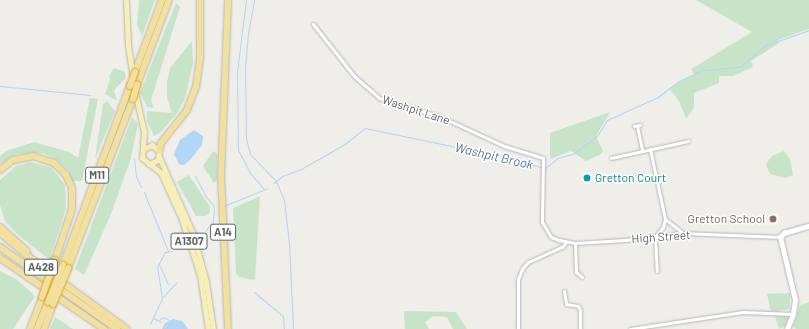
<!DOCTYPE html>
<style>
body{margin:0}
#map{position:relative;width:809px;height:329px;overflow:hidden;background:#efeee8;font-family:Barlow,sans-serif}
div>[style]{position:absolute}
[style*='--x']{left:calc(var(--x)*1px);top:calc(var(--y)*1px);width:calc(var(--w)*1px);rotate:calc(var(--a)*1deg)}
.green>*{inset:0;background:#c7e4c9}
.water>*{inset:0;background:#b1d6f6}
.stream>*{height:1px;margin:-0.5px;padding:0 0.5px;transform-origin:0.5px;border-radius:0.5px;background:#b1d6f6}
.roads{filter:drop-shadow(0 0 1px #b5b7bb) drop-shadow(0 0 1px #b5b7bb)}
.street>*{height:3px;margin:-1.5px;padding:0 1.5px;transform-origin:1.5px;border-radius:1.5px;background:#fff}
.secondary>*{height:4.5px;margin:-2.25px;padding:0 2.25px;transform-origin:2.25px;border-radius:2.25px;background:#fff}
.primary>*{height:5px;margin:-2.5px;padding:0 2.5px;transform-origin:2.5px;border-radius:2.5px;background:#f7efb6}
.highway>*{height:6px;margin:-3px;padding:0 3px;transform-origin:3px;border-radius:3px;background:#f2e09c}
.bridges{filter:drop-shadow(0 0 1px #dfa819) drop-shadow(0 0 1px #dfa819)}
.highway-bridge>*{height:6px;margin:-3px;padding:0 3px;transform-origin:3px;border-radius:3px;background:#f2e09c}
.dots>*{width:11px;height:11px;translate:-50% -50%;box-sizing:border-box;border:2px solid #fff;border-radius:50%}
span{translate:-50% -50%;white-space:nowrap;text-align:center;line-height:1.15;-webkit-text-stroke:3px #fff;paint-order:stroke}
.shield-label span{padding:1px 3px;background:#fff;border:1px solid;border-radius:3px;-webkit-text-stroke-width:0}
.shield-label{font-size:11px;color:#5f6266;font-weight:700}
.street-label{font-size:12px;color:#5f6266}
.culture-label{font-size:12px;color:#0d838f}
.left{translate:0 -50%;text-align:left}
.education-label{font-size:12px;color:#785e54}
.right{translate:-100% -50%;text-align:right}
.water-label{font-size:13px;color:#4e77a7;font-style:italic}
</style>
<div id="map">
<div class="green">
<i style="clip-path:polygon(139px 0,155px 0,142px 36px,137px 25px)"></i>
<i style="clip-path:polygon(696px 0,809px 0,809px 29px,778px 40px,779px 43px,751px 61px,753px 67px,733px 76px,719px 76px,719px 83px,694px 93px,694px 108px,686px 119px,679px 101px,669px 88px,694px 74px,691px 69px,752px 32px)"></i>
<i style="clip-path:polygon(176px 3px,180px 7px,151px 100px,154px 108px,147px 107px,140px 93px)"></i>
<i style="clip-path:polygon(192px 41px,193px 63px,185px 99px,177px 113px,160px 133px,154px 136px,147px 121px,147px 111px,172px 113px,167px 98px,167px 82px,170px 68px)"></i>
<i style="clip-path:polygon(114px 68px,125px 72px,126px 78px,114px 90px,117px 101px,105px 94px,110px 80px,109px 76px)"></i>
<i style="clip-path:polygon(90px 98px,98px 99px,82px 181px,72px 181px,68px 170px,56px 159px,43px 153px,16px 154px,0 164px,0 156px,6px 151px,34px 142px,69px 152px,78px 158px)"></i>
<i style="clip-path:polygon(107px 101px,115px 111px,95px 159px,103px 104px)"></i>
<i style="clip-path:polygon(610px 112px,596px 136px,603px 151px,601px 154px,586px 161px,571px 151px,550px 159px,550px 133px)"></i>
<i style="clip-path:polygon(132px 117px,138px 124px,130px 161px,111px 214px,84px 275px,75px 269px)"></i>
<i style="clip-path:polygon(213px 151px,217px 154px,217px 179px,214px 183px,203px 166px)"></i>
<i style="clip-path:polygon(784px 151px,790px 159px,793px 175px,785px 178px,770px 174px,766px 164px,772px 156px)"></i>
<i style="clip-path:polygon(31px 162px,52px 168px,65px 185px,66px 208px,50px 260px,17px 234px,5px 221px,0 205px,0 180px,16px 166px)"></i>
<i style="clip-path:polygon(189px 175px,210px 207px,210px 213px,205px 216px,196px 216px,177px 182px)"></i>
<i style="clip-path:polygon(258px 197px,260px 197px,255px 279px,253px 280px,239px 277px,236px 273px,233px 208px)"></i>
<i style="clip-path:polygon(0 271px,16px 279px,35px 296px,13px 329px,0 329px)"></i>
<i style="clip-path:polygon(790px 293px,790px 309px,771px 312px,767px 294px)"></i>
<i style="clip-path:polygon(809px 302px,809px 329px,796px 329px,793px 326px,800px 305px)"></i>
<i style="clip-path:polygon(404px 311px,456px 312px,467px 329px,453px 329px,447px 317px,433px 316px,425px 322px,429px 329px,405px 329px)"></i>
<i style="clip-path:polygon(785px 316px,789px 318px,785px 326px,779px 329px,775px 317px)"></i>
<i style="clip-path:polygon(55px 317px,73px 329px,50px 329px)"></i>
</div>
<div class="water">
<i style="clip-path:polygon(194px 130px,203px 136px,202px 145px,190px 160px,184px 165px,179px 164px,174px 154px,180px 140px)"></i>
<i style="clip-path:polygon(173px 319px,182px 321px,188px 329px,162px 329px,165px 323px)"></i>
</div>
<div class="stream">
<i style="--x:246;--y:0;--w:73;--a:97.1"></i>
<i style="--x:237;--y:72;--w:78;--a:89.3"></i>
<i style="--x:238;--y:150;--w:26;--a:62"></i>
<i style="--x:250;--y:173;--w:21;--a:49"></i>
<i style="--x:254;--y:0;--w:34;--a:100"></i>
<i style="--x:248;--y:33;--w:35;--a:95"></i>
<i style="--x:245;--y:68;--w:70;--a:89.2"></i>
<i style="--x:246;--y:138;--w:16;--a:76"></i>
<i style="--x:250;--y:154;--w:37;--a:46"></i>
<i style="--x:276;--y:181;--w:21;--a:67"></i>
<i style="--x:284;--y:200;--w:43;--a:83.4"></i>
<i style="--x:289;--y:243;--w:86;--a:87.3"></i>
<i style="--x:0;--y:86;--w:91;--a:5.6"></i>
<i style="--x:134;--y:158;--w:18;--a:84"></i>
<i style="--x:136;--y:176;--w:12;--a:66"></i>
<i style="--x:195;--y:176;--w:24;--a:62"></i>
<i style="--x:206;--y:197;--w:12;--a:48"></i>
<i style="--x:214;--y:206;--w:15;--a:94"></i>
<i style="--x:213;--y:221;--w:11;--a:128"></i>
<i style="--x:206;--y:230;--w:11;--a:95"></i>
<i style="--x:274;--y:183;--w:11;--a:-41"></i>
<i style="--x:282;--y:176;--w:20;--a:-20"></i>
<i style="--x:301;--y:169;--w:51;--a:-29.6"></i>
<i style="--x:345;--y:144;--w:26;--a:-39"></i>
<i style="--x:365;--y:128;--w:147;--a:11.8"></i>
<i style="--x:509;--y:158;--w:37;--a:16"></i>
<i style="--x:545;--y:168;--w:16;--a:-38"></i>
<i style="--x:558;--y:158;--w:18;--a:-16"></i>
<i style="--x:575;--y:153;--w:28;--a:-38"></i>
<i style="--x:597;--y:136;--w:19;--a:-58"></i>
<i style="--x:607;--y:120;--w:56;--a:-24.3"></i>
<i style="--x:658;--y:97;--w:24;--a:-38"></i>
<i style="--x:677;--y:82;--w:29;--a:-25"></i>
<i style="--x:703;--y:70;--w:37;--a:-5"></i>
<i style="--x:740;--y:67;--w:32;--a:-41"></i>
<i style="--x:764;--y:46;--w:48;--a:-19.6"></i>
<i style="--x:144;--y:192;--w:64;--a:67.9"></i>
<i style="--x:226;--y:205;--w:45;--a:-22"></i>
<i style="--x:176;--y:249;--w:3;--a:-18"></i>
<i style="--x:159;--y:264;--w:22;--a:66"></i>
<i style="--x:254;--y:292;--w:38;--a:40"></i>
<i style="--x:283;--y:316;--w:13;--a:86"></i>
<i style="--x:162;--y:298;--w:21;--a:-47"></i>
<i style="--x:153;--y:318;--w:9;--a:27"></i>
<i style="--x:159;--y:320;--w:5;--a:-37"></i>
<i style="--x:163;--y:317;--w:7;--a:27"></i>
<i style="--x:150;--y:324;--w:29;--a:-65"></i>
<i style="--x:162;--y:298;--w:31;--a:-99"></i>
<i style="--x:157;--y:267;--w:17;--a:-62"></i>
<i style="--x:165;--y:252;--w:7;--a:-8"></i>
</div>
<div class="roads">
<div class="street">
<i style="--x:313;--y:24;--w:66;--a:51.7"></i>
<i style="--x:354;--y:76;--w:33;--a:41"></i>
<i style="--x:379;--y:98;--w:63;--a:16.7"></i>
<i style="--x:439;--y:116;--w:72;--a:24.8"></i>
<i style="--x:504;--y:146;--w:41;--a:17.1"></i>
<i style="--x:543;--y:158;--w:64;--a:90.9"></i>
<i style="--x:542;--y:222;--w:17;--a:59"></i>
<i style="--x:551;--y:237;--w:9;--a:21"></i>
<i style="--x:559;--y:240;--w:16;--a:11"></i>
<i style="--x:575;--y:243;--w:50;--a:-3.4"></i>
<i style="--x:625;--y:240;--w:58;--a:-6.9"></i>
<i style="--x:683;--y:233;--w:97;--a:2.4"></i>
<i style="--x:634;--y:126;--w:6;--a:-9"></i>
<i style="--x:637;--y:126;--w:25;--a:78"></i>
<i style="--x:650;--y:149;--w:72;--a:77.9"></i>
<i style="--x:665;--y:219;--w:8;--a:104"></i>
<i style="--x:663;--y:227;--w:13;--a:129"></i>
<i style="--x:655;--y:237;--w:34;--a:87"></i>
<i style="--x:611;--y:158;--w:79;--a:-12.4"></i>
<i style="--x:665;--y:219;--w:23;--a:38"></i>
<i style="--x:575;--y:243;--w:29;--a:88"></i>
<i style="--x:576;--y:272;--w:8;--a:40"></i>
<i style="--x:564;--y:291;--w:13;--a:81"></i>
<i style="--x:566;--y:304;--w:12;--a:9"></i>
<i style="--x:578;--y:306;--w:4;--a:63"></i>
<i style="--x:580;--y:310;--w:19;--a:90"></i>
<i style="--x:518;--y:329;--w:50;--a:-90"></i>
<i style="--x:518;--y:279;--w:11;--a:-68"></i>
<i style="--x:522;--y:269;--w:9;--a:-49"></i>
<i style="--x:528;--y:262;--w:37;--a:-24"></i>
<i style="--x:562;--y:247;--w:6;--a:-51"></i>
<i style="--x:630;--y:329;--w:114;--a:-8.6"></i>
<i style="--x:743;--y:312;--w:50;--a:2.3"></i>
</div>
<div class="secondary">
<i style="--x:787;--y:329;--w:16;--a:-68"></i>
<i style="--x:793;--y:314;--w:14;--a:-82"></i>
<i style="--x:795;--y:300;--w:65;--a:-103.4"></i>
<i style="--x:780;--y:237;--w:6;--a:-45"></i>
<i style="--x:784;--y:233;--w:26;--a:-16"></i>
</div>
<div class="primary">
<i style="--x:126;--y:0;--w:46;--a:87.5"></i>
<i style="--x:128;--y:46;--w:32;--a:81"></i>
<i style="--x:135;--y:92;--w:41;--a:77.3"></i>
<i style="--x:144;--y:132;--w:26;--a:94"></i>
<i style="--x:142;--y:158;--w:24;--a:38"></i>
<i style="--x:161;--y:173;--w:48;--a:65.6"></i>
<i style="--x:181;--y:217;--w:61;--a:71.9"></i>
<i style="--x:200;--y:275;--w:55;--a:81.6"></i>
<i style="--x:143;--y:149;--w:10;--a:-24"></i>
<i style="--x:152;--y:145;--w:9;--a:41"></i>
<i style="--x:159;--y:151;--w:9;--a:96"></i>
<i style="--x:158;--y:160;--w:10;--a:156"></i>
<i style="--x:159;--y:157;--w:84;--a:66.2"></i>
<i style="--x:193;--y:234;--w:50;--a:74.8"></i>
<i style="--x:206;--y:282;--w:48;--a:81.5"></i>
</div>
<div class="highway">
<i style="--x:135;--y:72;--w:77;--a:-69.4"></i>
<i style="--x:137;--y:85;--w:91;--a:-69.4"></i>
<i style="--x:159;--y:151;--w:8;--a:-76"></i>
<i style="--x:161;--y:143;--w:42;--a:-51.8"></i>
<i style="--x:187;--y:110;--w:25;--a:-69"></i>
<i style="--x:196;--y:87;--w:27;--a:-82"></i>
<i style="--x:200;--y:60;--w:60;--a:-90"></i>
<i style="--x:0;--y:170;--w:16;--a:-38"></i>
<i style="--x:13;--y:160;--w:20;--a:-11"></i>
<i style="--x:33;--y:156;--w:22;--a:18"></i>
<i style="--x:54;--y:163;--w:17;--a:45"></i>
<i style="--x:66;--y:175;--w:14;--a:65"></i>
<i style="--x:72;--y:188;--w:21;--a:90"></i>
<i style="--x:72;--y:209;--w:54;--a:108.4"></i>
<i style="--x:0;--y:227;--w:36;--a:42"></i>
<i style="--x:0;--y:233;--w:57;--a:39.3"></i>
<i style="--x:44;--y:269;--w:102;--a:35.9"></i>
<i style="--x:0;--y:247;--w:143;--a:35"></i>
<i style="--x:0;--y:258;--w:126;--a:34.3"></i>
<i style="--x:63;--y:265;--w:191;--a:-69.5"></i>
<i style="--x:68;--y:268;--w:181;--a:-69"></i>
<i style="--x:30;--y:329;--w:34;--a:-69"></i>
<i style="--x:37;--y:329;--w:29;--a:-68"></i>
<i style="--x:44;--y:329;--w:27;--a:-70"></i>
<i style="--x:228;--y:329;--w:153;--a:-92.6"></i>
<i style="--x:221;--y:176;--w:176;--a:-87.7"></i>
</div>
</div>
<div class="bridges">
<div class="highway-bridge">
<i style="--x:130;--y:86;--w:15;--a:-70"></i>
<i style="--x:133;--y:99;--w:15;--a:-74"></i>
<i style="--x:42;--y:297;--w:39;--a:-71"></i>
<i style="--x:48;--y:302;--w:40;--a:-68"></i>
<i style="--x:53;--y:304;--w:39;--a:-67"></i>
</div>
</div>
<div class="dots">
<i style="left:587px;top:178px;background:#0f9aa8"></i>
<i style="left:773px;top:219px;background:#8d6e63"></i>
</div>
<div class="shield-label">
<span style="left:97px;top:175px">M11</span>
<span style="left:223px;top:232px">A14</span>
<span style="left:189px;top:241px">A1307</span>
<span style="left:41px;top:267px">A428</span>
</div>
<div class="street-label">
<span style="left:416px;top:110px;rotate:18deg">Washpit Lane</span>
<span style="left:661px;top:237px;rotate:-4deg">High Street</span>
</div>
<div class="culture-label">
<span class="left" style="left:595px;top:178px">Gretton Court</span>
</div>
<div class="education-label">
<span class="right" style="left:765px;top:219px">Gretton School</span>
</div>
<div class="water-label">
<span style="left:494px;top:156px;rotate:13deg">Washpit Brook</span>
</div>
</div>
